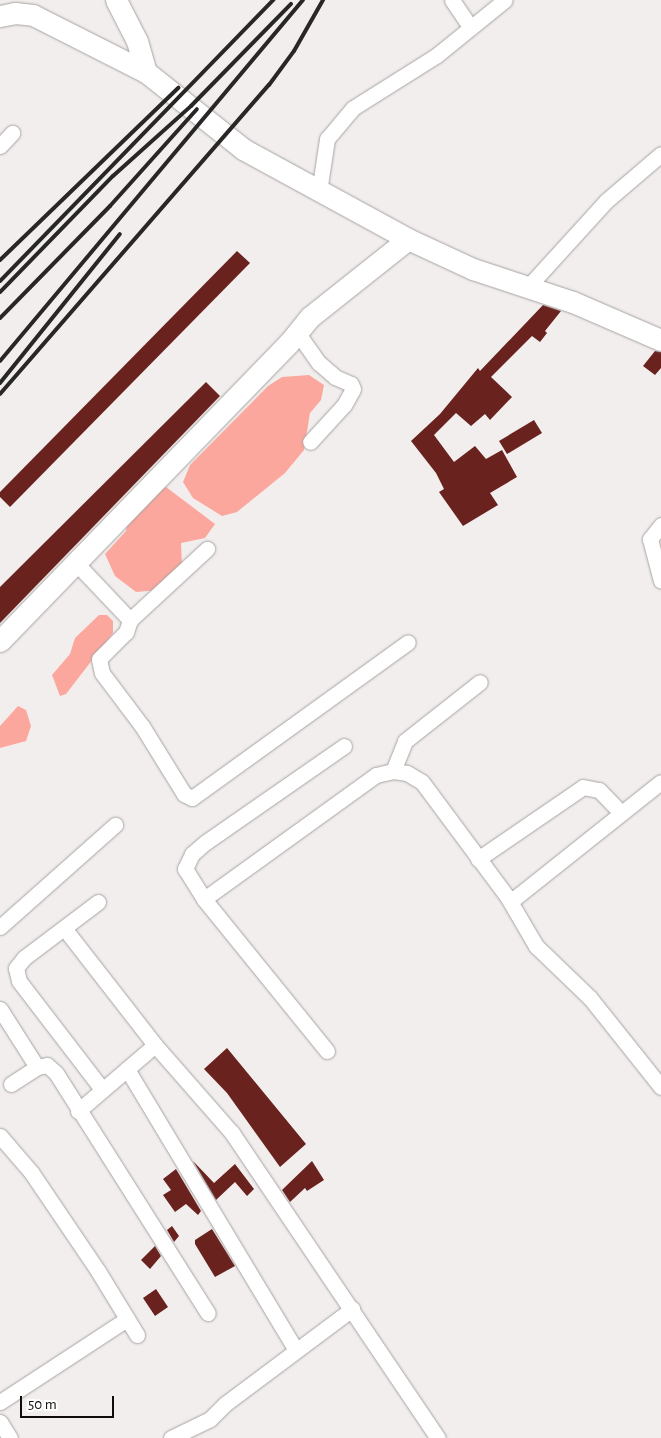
<!DOCTYPE html>
<style>
body{margin:0}
#map{position:relative;width:661px;height:1438px;overflow:hidden;background:#f2eeed;font-family:"Alegreya Sans",sans-serif}
div>[style]{position:absolute}
[style*='--x']{left:calc(var(--x)*1px);top:calc(var(--y)*1px);width:calc(var(--w)*1px);rotate:calc(var(--a)*1deg)}
.water>*{inset:0;background:#fca79d}
.building>*{inset:0;background:#69221e}
.roads{filter:drop-shadow(0 0 1px #a6a3a2) drop-shadow(0 0 1px #a6a3a2)}
.street>*{height:15px;margin:-7.5px;padding:0 7.5px;transform-origin:7.5px;border-radius:7.5px;background:#fff}
.secondary>*{height:21px;margin:-10.5px;padding:0 10.5px;transform-origin:10.5px;border-radius:10.5px;background:#fff}
.rail>*{height:4px;margin:-2px;padding:0 2px;transform-origin:2px;border-radius:2px;background:#292726}
span{translate:-50% -50%;white-space:nowrap;text-align:center;line-height:1.15;-webkit-text-stroke:5px #fff;paint-order:stroke}
.scale{position:absolute;left:20px;top:1396px;width:94px;height:22px;box-sizing:border-box;border:2px solid #0e0d0c;border-top:0;padding-left:6px;font-size:15px;line-height:18px;white-space:nowrap;color:#0e0d0c;-webkit-text-stroke:4px #fff;paint-order:stroke}
</style>
<div id="map">
<div class="water">
<i style="clip-path:polygon(309px 375px,324px 385px,321px 400px,310px 413px,304px 450px,285px 473px,237px 512px,222px 516px,193px 498px,183px 482px,190px 465px,268px 386px,282px 377px)"></i>
<i style="clip-path:polygon(166px 487px,215px 524px,205px 538px,181px 543px,182px 567px,158px 590px,136px 592px,115px 576px,105px 554px,126px 531px,129px 514px,149px 491px)"></i>
<i style="clip-path:polygon(99px 615px,107px 615px,113px 621px,113px 633px,66px 694px,60px 696px,52px 675px,70px 654px,75px 638px)"></i>
<i style="clip-path:polygon(18px 706px,26px 710px,31px 726px,26px 741px,0 748px,0 726px)"></i>
</div>
<div class="building">
<i style="clip-path:polygon(237px 251px,250px 263px,10px 507px,0 497px,0 492px)"></i>
<i style="clip-path:polygon(543px 305px,561px 311px,545px 331px,547px 333px,540px 342px,532px 336px,491px 377px,512px 397px,490px 420px,485px 414px,471px 426px,456px 413px,434px 435px,454px 462px,475px 446px,486px 459px,502px 450px,517px 477px,490px 493px,498px 505px,463px 526px,439px 492px,444px 489px,436px 473px,411px 441px,440px 414px,478px 368px,480px 371px)"></i>
<i style="clip-path:polygon(655px 351px,661px 352px,661px 368px,655px 375px,643px 366px)"></i>
<i style="clip-path:polygon(206px 382px,220px 396px,0 623px,0 587px)"></i>
<i style="clip-path:polygon(534px 420px,542px 433px,507px 454px,499px 441px)"></i>
<i style="clip-path:polygon(227px 1048px,306px 1144px,280px 1167px,227px 1093px,204px 1069px)"></i>
<i style="clip-path:polygon(193px 1161px,214px 1183px,235px 1164px,254px 1189px,247px 1196px,235px 1182px,216px 1200px)"></i>
<i style="clip-path:polygon(312px 1161px,324px 1180px,307px 1191px,305px 1188px,290px 1202px,282px 1190px)"></i>
<i style="clip-path:polygon(176px 1169px,201px 1211px,198px 1215px,186px 1204px,175px 1212px,163px 1195px,171px 1190px,163px 1179px)"></i>
<i style="clip-path:polygon(172px 1226px,179px 1236px,174px 1242px,167px 1230px)"></i>
<i style="clip-path:polygon(212px 1229px,235px 1266px,215px 1277px,195px 1244px,195px 1240px)"></i>
<i style="clip-path:polygon(155px 1246px,161px 1256px,150px 1269px,141px 1260px)"></i>
<i style="clip-path:polygon(156px 1289px,168px 1307px,155px 1316px,143px 1298px)"></i>
</div>
<div class="roads">
<div class="street">
<i style="--x:452;--y:0;--w:32;--a:56"></i>
<i style="--x:0;--y:146;--w:18;--a:-47"></i>
<i style="--x:319;--y:192;--w:54;--a:-81.4"></i>
<i style="--x:327;--y:139;--w:40;--a:-50"></i>
<i style="--x:353;--y:108;--w:99;--a:-32.2"></i>
<i style="--x:437;--y:55;--w:87;--a:-39"></i>
<i style="--x:526;--y:289;--w:119;--a:-47.7"></i>
<i style="--x:606;--y:201;--w:72;--a:-40.5"></i>
<i style="--x:297;--y:332;--w:38;--a:55"></i>
<i style="--x:319;--y:363;--w:21;--a:41"></i>
<i style="--x:335;--y:377;--w:17;--a:24"></i>
<i style="--x:351;--y:384;--w:5;--a:68"></i>
<i style="--x:353;--y:389;--w:18;--a:119"></i>
<i style="--x:344;--y:405;--w:50;--a:132.6"></i>
<i style="--x:661;--y:525;--w:18;--a:128"></i>
<i style="--x:650;--y:539;--w:43;--a:75.3"></i>
<i style="--x:76;--y:563;--w:79;--a:46.5"></i>
<i style="--x:130;--y:620;--w:13;--a:108"></i>
<i style="--x:126;--y:632;--w:38;--a:135"></i>
<i style="--x:99;--y:659;--w:14;--a:78"></i>
<i style="--x:102;--y:673;--w:66;--a:53"></i>
<i style="--x:142;--y:726;--w:80;--a:58.3"></i>
<i style="--x:184;--y:794;--w:9;--a:27"></i>
<i style="--x:192;--y:798;--w:266;--a:-35.8"></i>
<i style="--x:130;--y:620;--w:105;--a:-42.7"></i>
<i style="--x:393;--y:771;--w:32;--a:-68"></i>
<i style="--x:405;--y:741;--w:95;--a:-38.2"></i>
<i style="--x:478;--y:859;--w:127;--a:-34.4"></i>
<i style="--x:583;--y:787;--w:16;--a:11"></i>
<i style="--x:599;--y:790;--w:32;--a:46"></i>
<i style="--x:508;--y:898;--w:56;--a:59.7"></i>
<i style="--x:536;--y:946;--w:75;--a:43.9"></i>
<i style="--x:590;--y:998;--w:114;--a:51.4"></i>
<i style="--x:204;--y:899;--w:212;--a:-35.8"></i>
<i style="--x:376;--y:775;--w:17;--a:-13"></i>
<i style="--x:393;--y:771;--w:14;--a:8"></i>
<i style="--x:407;--y:773;--w:17;--a:31"></i>
<i style="--x:422;--y:782;--w:144;--a:53.4"></i>
<i style="--x:508;--y:898;--w:7;--a:0"></i>
<i style="--x:515;--y:898;--w:186;--a:-38.5"></i>
<i style="--x:98;--y:902;--w:93;--a:142.9"></i>
<i style="--x:24;--y:958;--w:13;--a:129"></i>
<i style="--x:16;--y:968;--w:13;--a:77"></i>
<i style="--x:19;--y:981;--w:136;--a:52.5"></i>
<i style="--x:0;--y:927;--w:154;--a:-41.6"></i>
<i style="--x:64;--y:928;--w:148;--a:52.1"></i>
<i style="--x:155;--y:1045;--w:117;--a:48.8"></i>
<i style="--x:232;--y:1133;--w:368;--a:56"></i>
<i style="--x:0;--y:1009;--w:69;--a:57.5"></i>
<i style="--x:327;--y:1051;--w:196;--a:-129"></i>
<i style="--x:204;--y:899;--w:36;--a:-122"></i>
<i style="--x:185;--y:869;--w:17;--a:-65"></i>
<i style="--x:192;--y:854;--w:18;--a:-41"></i>
<i style="--x:206;--y:842;--w:168;--a:-34.8"></i>
<i style="--x:127;--y:1069;--w:328;--a:59"></i>
<i style="--x:11;--y:1084;--w:31;--a:-33"></i>
<i style="--x:37;--y:1067;--w:10;--a:-11"></i>
<i style="--x:47;--y:1065;--w:12;--a:42"></i>
<i style="--x:56;--y:1073;--w:284;--a:57.7"></i>
<i style="--x:78;--y:1111;--w:101;--a:-40.6"></i>
<i style="--x:0;--y:1136;--w:48;--a:49.3"></i>
<i style="--x:31;--y:1172;--w:120;--a:55.9"></i>
<i style="--x:98;--y:1271;--w:75;--a:58.6"></i>
<i style="--x:0;--y:1402;--w:152;--a:-33.2"></i>
<i style="--x:0;--y:1422;--w:19;--a:58"></i>
<i style="--x:171;--y:1438;--w:43;--a:-26"></i>
<i style="--x:210;--y:1419;--w:21;--a:-45"></i>
<i style="--x:225;--y:1404;--w:159;--a:-36.8"></i>
</div>
<div class="secondary">
<i style="--x:116;--y:0;--w:46;--a:62.9"></i>
<i style="--x:137;--y:41;--w:32;--a:74"></i>
<i style="--x:0;--y:16;--w:15;--a:-11"></i>
<i style="--x:15;--y:13;--w:18;--a:6"></i>
<i style="--x:33;--y:15;--w:127;--a:26.8"></i>
<i style="--x:146;--y:72;--w:124;--a:38.4"></i>
<i style="--x:243;--y:149;--w:188;--a:28.6"></i>
<i style="--x:408;--y:239;--w:72;--a:24.8"></i>
<i style="--x:473;--y:269;--w:105;--a:18.3"></i>
<i style="--x:573;--y:302;--w:96;--a:23.4"></i>
<i style="--x:0;--y:641;--w:414;--a:-45.9"></i>
<i style="--x:288;--y:344;--w:35;--a:-51"></i>
<i style="--x:310;--y:317;--w:125;--a:-38.5"></i>
</div>
</div>
<div class="rail">
<i style="--x:0;--y:260;--w:248;--a:-44"></i>
<i style="--x:0;--y:281;--w:392;--a:-45.8"></i>
<i style="--x:0;--y:292;--w:162;--a:-45.8"></i>
<i style="--x:113;--y:176;--w:105;--a:-41.9"></i>
<i style="--x:191;--y:106;--w:143;--a:-45.6"></i>
<i style="--x:0;--y:318;--w:157;--a:-45.5"></i>
<i style="--x:110;--y:206;--w:130;--a:-48.1"></i>
<i style="--x:0;--y:361;--w:471;--a:-50"></i>
<i style="--x:0;--y:383;--w:191;--a:-51.2"></i>
<i style="--x:0;--y:394;--w:410;--a:-49"></i>
<i style="--x:269;--y:85;--w:42;--a:-53.7"></i>
<i style="--x:294;--y:51;--w:59;--a:-60.4"></i>
</div>
<div class="scale">50 m</div>
</div>
